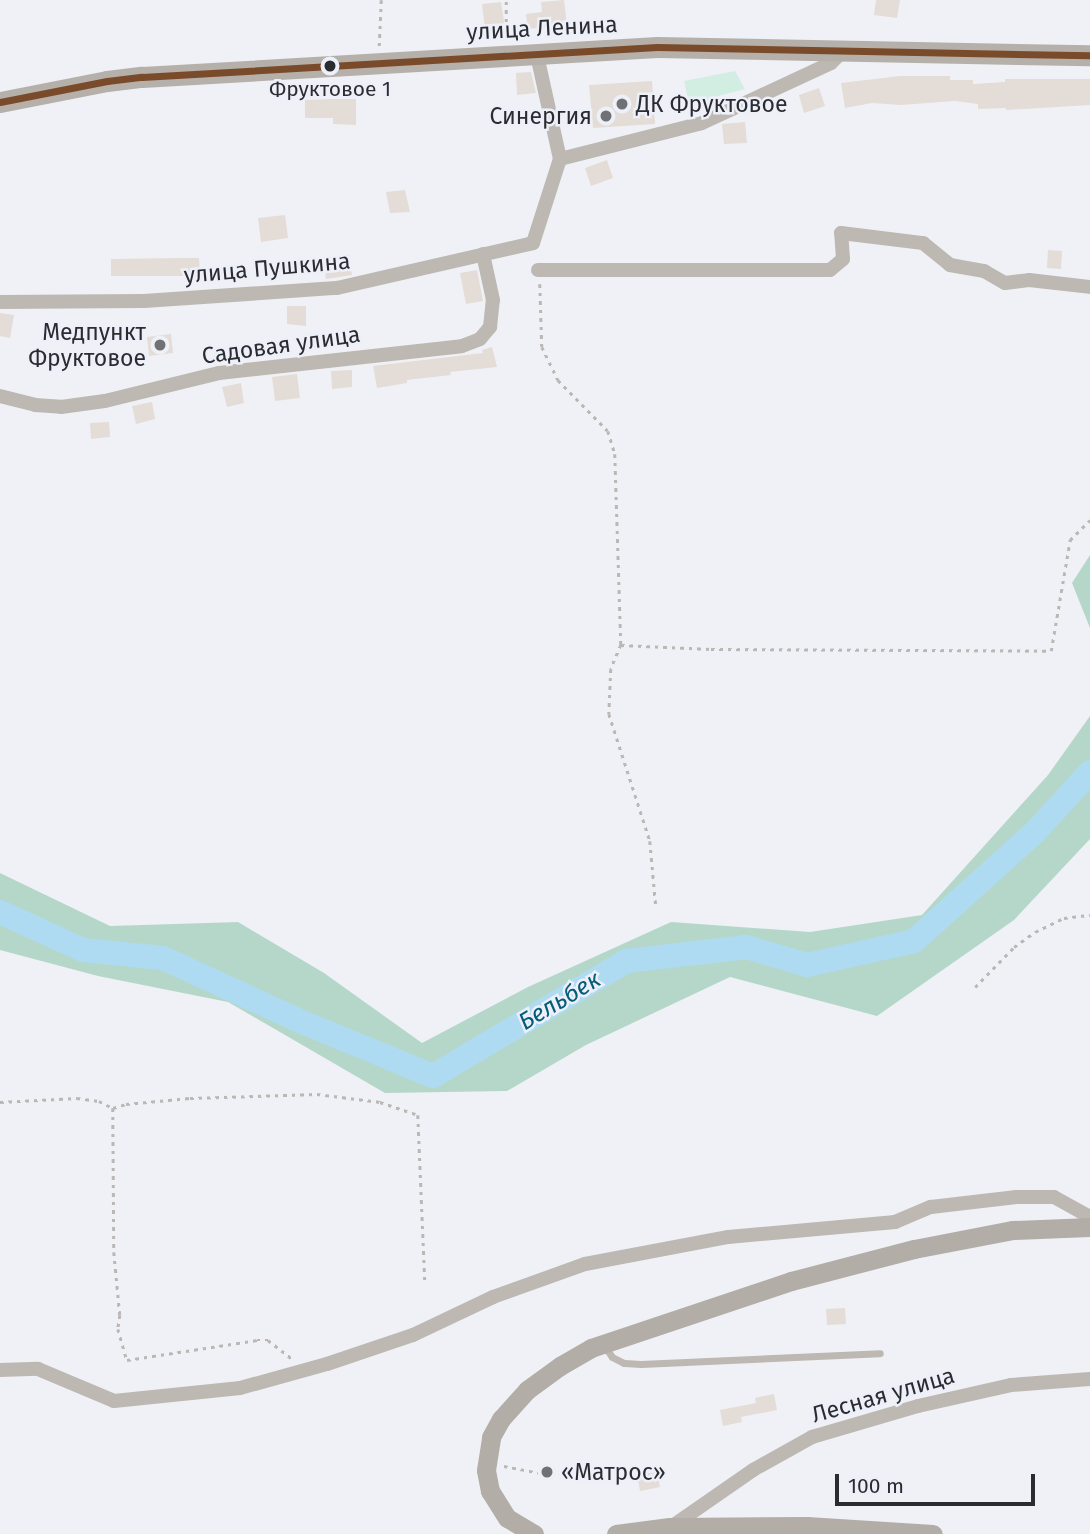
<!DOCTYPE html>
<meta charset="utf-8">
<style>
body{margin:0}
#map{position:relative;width:1090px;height:1534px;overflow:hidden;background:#f0f1f6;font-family:"Fira Sans",sans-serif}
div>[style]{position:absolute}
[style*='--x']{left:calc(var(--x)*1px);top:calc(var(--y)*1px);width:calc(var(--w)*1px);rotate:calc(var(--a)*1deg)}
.green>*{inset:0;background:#d2eee2}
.forest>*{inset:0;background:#b5d7c9}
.river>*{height:24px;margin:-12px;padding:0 12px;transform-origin:12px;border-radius:12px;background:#aedbf1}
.building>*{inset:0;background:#e4dcd6}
.path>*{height:2.5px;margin-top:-1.25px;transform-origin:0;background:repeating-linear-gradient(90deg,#bab7b5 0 3.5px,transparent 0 8.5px)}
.lane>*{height:7px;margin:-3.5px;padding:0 3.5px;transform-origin:3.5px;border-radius:3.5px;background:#beb8b3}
.street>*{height:14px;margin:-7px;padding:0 7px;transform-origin:7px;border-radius:7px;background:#beb8b3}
.secondary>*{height:19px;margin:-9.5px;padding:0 9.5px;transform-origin:9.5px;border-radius:9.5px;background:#b3ada7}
.primary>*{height:21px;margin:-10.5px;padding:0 10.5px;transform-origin:10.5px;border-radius:10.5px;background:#b6b0ab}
.bus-1>*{height:7px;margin:-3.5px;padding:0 3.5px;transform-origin:3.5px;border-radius:3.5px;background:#7a4b2a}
.dots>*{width:19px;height:19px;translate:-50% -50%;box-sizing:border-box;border:4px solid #edf0f9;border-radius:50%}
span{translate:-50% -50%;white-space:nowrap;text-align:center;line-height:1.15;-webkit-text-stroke:5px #edf0f9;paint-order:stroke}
.bus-label{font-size:21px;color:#2b2c30}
.street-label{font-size:23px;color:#2b2c30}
.poi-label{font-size:23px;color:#2b2c30}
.left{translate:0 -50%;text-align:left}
.right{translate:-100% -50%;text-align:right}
.water-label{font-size:24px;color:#045c79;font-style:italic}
.scale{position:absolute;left:835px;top:1474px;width:200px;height:32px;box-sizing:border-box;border:4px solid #2b2c30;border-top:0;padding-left:9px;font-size:21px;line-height:24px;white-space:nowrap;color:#2b2c30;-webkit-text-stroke:5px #edf0f9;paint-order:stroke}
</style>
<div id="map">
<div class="green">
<i style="clip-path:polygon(735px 71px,745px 89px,689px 104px,684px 81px)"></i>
</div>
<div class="forest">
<i style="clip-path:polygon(1090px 555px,1090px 628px,1072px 583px)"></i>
<i style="clip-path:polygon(1090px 716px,1090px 839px,1014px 920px,877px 1016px,730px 977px,586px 1045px,507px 1091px,385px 1093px,228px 1002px,98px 976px,0 950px,0 873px,110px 926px,238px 922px,324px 973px,422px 1043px,528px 987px,671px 922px,810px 932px,922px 915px,1048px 775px)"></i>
</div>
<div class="river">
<i style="--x:0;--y:912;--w:91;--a:24.6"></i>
<i style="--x:83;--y:950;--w:80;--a:5.7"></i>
<i style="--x:163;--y:958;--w:153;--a:24.7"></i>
<i style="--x:302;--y:1022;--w:142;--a:22.4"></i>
<i style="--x:433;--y:1076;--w:226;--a:-30.7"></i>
<i style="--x:627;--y:961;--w:120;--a:-6.7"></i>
<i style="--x:746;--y:947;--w:64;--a:16.4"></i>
<i style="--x:807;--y:965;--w:110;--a:-12.6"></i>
<i style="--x:914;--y:941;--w:163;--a:-42"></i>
<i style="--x:1035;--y:832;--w:81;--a:-47.5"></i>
</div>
<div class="building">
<i style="clip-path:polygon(564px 0,567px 25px,528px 29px,526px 14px,542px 12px,541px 2px)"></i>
<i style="clip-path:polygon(876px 0,900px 0,897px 18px,874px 15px)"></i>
<i style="clip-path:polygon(501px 2px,505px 28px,485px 30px,482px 4px)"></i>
<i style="clip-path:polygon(531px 72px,536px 93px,517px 95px,516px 73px)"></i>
<i style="clip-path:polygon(900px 76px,950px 76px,950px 80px,973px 80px,973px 84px,1005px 82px,1005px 79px,1090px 79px,1090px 105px,1006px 110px,1006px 108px,978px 109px,978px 104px,955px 101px,901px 105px,872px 103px,845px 108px,841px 83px)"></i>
<i style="clip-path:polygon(652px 81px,655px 124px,593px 128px,589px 85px)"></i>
<i style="clip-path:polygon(819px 88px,825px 106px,804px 113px,799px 95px)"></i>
<i style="clip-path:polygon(332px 99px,356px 99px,356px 125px,333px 124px,333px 118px,305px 118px,305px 100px)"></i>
<i style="clip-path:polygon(745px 122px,747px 143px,724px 144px,722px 124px)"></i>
<i style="clip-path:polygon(607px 160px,613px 178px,591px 186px,585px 168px)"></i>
<i style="clip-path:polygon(405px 190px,410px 212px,390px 213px,386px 192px)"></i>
<i style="clip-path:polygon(285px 215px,288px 238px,261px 242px,258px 218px)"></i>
<i style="clip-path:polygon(1048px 250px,1062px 251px,1061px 269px,1047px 268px)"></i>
<i style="clip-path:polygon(349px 255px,352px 275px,326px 279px,323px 258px)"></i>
<i style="clip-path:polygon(179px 258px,199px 258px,200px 276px,111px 276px,111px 259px)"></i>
<i style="clip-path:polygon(477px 270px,483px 301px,466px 304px,460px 273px)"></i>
<i style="clip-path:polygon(287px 306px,306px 306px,306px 326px,287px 324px)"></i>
<i style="clip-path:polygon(0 313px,14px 315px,10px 338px,0 336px)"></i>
<i style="clip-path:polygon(171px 334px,173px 353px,149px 356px,147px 337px)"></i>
<i style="clip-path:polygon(492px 347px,497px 367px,450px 372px,451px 375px,407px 380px,407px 383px,377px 388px,373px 366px,483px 353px,482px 350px)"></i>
<i style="clip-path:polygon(352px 370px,352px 387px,332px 389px,331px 371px)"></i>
<i style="clip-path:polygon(297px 374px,300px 398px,275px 401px,272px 377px)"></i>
<i style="clip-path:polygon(241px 383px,244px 403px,227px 407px,222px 387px)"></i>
<i style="clip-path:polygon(152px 402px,155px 419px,136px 424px,132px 406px)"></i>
<i style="clip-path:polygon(109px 422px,110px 437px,91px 439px,90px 423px)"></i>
<i style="clip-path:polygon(845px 1308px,846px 1324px,827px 1325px,826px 1309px)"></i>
<i style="clip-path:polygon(774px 1394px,777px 1410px,741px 1417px,742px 1422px,723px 1426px,720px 1410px,756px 1403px,755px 1398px)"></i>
<i style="clip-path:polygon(657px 1472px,660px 1487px,640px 1491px,637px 1475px)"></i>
</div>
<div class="path">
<i style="--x:506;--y:39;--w:39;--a:-90"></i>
<i style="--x:379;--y:46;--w:46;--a:-87.5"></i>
<i style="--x:540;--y:284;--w:63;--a:88.2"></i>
<i style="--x:542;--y:347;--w:37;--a:64"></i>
<i style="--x:558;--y:380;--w:71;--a:45.6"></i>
<i style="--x:608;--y:431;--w:24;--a:73"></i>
<i style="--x:615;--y:454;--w:191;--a:88.2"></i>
<i style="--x:621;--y:645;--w:26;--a:113"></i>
<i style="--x:611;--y:669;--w:45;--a:92.5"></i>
<i style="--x:609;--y:714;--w:133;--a:72.1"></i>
<i style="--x:650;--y:841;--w:66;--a:84.8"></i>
<i style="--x:621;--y:645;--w:90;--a:2.5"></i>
<i style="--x:711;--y:649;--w:340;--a:0.3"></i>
<i style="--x:1051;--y:651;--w:113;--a:-80.3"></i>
<i style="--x:1070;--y:540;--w:28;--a:-45"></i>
<i style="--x:975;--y:987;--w:56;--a:-45.7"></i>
<i style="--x:1014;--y:947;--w:26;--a:-36"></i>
<i style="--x:1035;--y:932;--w:32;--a:-26"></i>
<i style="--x:1064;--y:918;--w:26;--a:-7"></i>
<i style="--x:0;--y:1102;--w:77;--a:-3"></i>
<i style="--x:77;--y:1098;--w:22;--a:8"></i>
<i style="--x:99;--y:1101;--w:16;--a:27"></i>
<i style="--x:113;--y:1108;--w:14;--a:-17"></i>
<i style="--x:126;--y:1104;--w:64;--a:-5.4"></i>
<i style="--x:190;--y:1098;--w:127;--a:-1.8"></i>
<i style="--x:317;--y:1094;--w:64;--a:7.2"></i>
<i style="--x:380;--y:1102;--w:40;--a:18.9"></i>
<i style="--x:418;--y:1115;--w:165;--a:87.6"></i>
<i style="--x:113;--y:1108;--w:144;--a:89.6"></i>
<i style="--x:114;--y:1252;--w:63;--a:84.6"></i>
<i style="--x:120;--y:1315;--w:14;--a:98"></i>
<i style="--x:118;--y:1329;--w:32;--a:74"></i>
<i style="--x:127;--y:1360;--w:132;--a:-8.7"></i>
<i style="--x:257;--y:1340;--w:11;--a:0"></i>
<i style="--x:268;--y:1340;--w:31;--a:38"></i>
<i style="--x:504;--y:1466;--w:36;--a:11"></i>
</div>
<div class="lane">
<i style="--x:605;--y:1347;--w:12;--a:55"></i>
<i style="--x:612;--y:1357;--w:13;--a:27"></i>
<i style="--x:624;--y:1363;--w:17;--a:3"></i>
<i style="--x:641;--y:1364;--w:239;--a:-2.6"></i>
</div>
<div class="street">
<i style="--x:560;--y:159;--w:146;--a:-14.2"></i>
<i style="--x:702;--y:123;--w:142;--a:-24.9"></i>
<i style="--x:831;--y:63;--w:17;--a:-45"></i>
<i style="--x:538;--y:270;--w:292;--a:0"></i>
<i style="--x:830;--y:270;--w:17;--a:-40"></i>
<i style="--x:843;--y:259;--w:26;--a:-94"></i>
<i style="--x:841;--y:233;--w:83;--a:7"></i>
<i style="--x:923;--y:243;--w:35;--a:39"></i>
<i style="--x:950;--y:265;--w:35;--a:10"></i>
<i style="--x:984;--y:271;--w:24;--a:30"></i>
<i style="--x:1005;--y:283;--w:24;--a:-7"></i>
<i style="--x:1029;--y:280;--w:61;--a:6.5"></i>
<i style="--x:0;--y:302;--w:144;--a:-0.4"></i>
<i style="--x:144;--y:301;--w:193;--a:-3.9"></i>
<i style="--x:337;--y:288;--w:201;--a:-12.9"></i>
<i style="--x:533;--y:243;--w:88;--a:-72.2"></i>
<i style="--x:560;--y:159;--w:107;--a:-102.5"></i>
<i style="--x:0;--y:396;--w:36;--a:14"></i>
<i style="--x:35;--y:405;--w:26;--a:4"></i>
<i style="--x:61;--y:407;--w:44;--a:-7.8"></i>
<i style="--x:105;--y:401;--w:117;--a:-13.8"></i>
<i style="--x:219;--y:373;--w:244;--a:-6.3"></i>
<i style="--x:462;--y:346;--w:19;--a:-21"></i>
<i style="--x:480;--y:339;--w:16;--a:-50"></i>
<i style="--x:490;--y:327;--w:27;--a:-84"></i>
<i style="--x:493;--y:300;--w:47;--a:-102.3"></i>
<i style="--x:0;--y:1370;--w:38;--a:-2"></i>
<i style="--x:38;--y:1369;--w:82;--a:22.8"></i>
<i style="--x:114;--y:1401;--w:127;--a:-5.9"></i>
<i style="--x:240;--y:1388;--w:90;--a:-15.4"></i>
<i style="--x:327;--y:1364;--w:91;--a:-18.6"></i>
<i style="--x:413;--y:1335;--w:89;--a:-25.4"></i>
<i style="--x:493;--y:1297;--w:98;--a:-19.7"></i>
<i style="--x:585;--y:1264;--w:146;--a:-10.7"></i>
<i style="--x:728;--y:1237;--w:168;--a:-5.1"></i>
<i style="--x:895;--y:1222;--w:39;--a:-23"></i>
<i style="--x:931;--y:1207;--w:86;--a:-6.7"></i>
<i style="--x:1016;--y:1197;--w:38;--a:0"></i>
<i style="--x:1054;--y:1197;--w:41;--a:29.1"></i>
<i style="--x:671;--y:1527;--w:100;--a:-34.8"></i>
<i style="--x:753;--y:1470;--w:68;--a:-29.2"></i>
<i style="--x:812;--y:1437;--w:110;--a:-16.3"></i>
<i style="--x:918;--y:1406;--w:95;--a:-12.7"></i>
<i style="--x:1011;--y:1385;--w:79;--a:-4.3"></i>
</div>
<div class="secondary">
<i style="--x:534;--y:1534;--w:31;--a:-149"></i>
<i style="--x:507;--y:1518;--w:32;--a:-122"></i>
<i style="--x:490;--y:1491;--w:21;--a:-101"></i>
<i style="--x:486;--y:1470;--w:33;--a:-81"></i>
<i style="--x:491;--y:1437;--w:21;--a:-61"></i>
<i style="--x:501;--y:1419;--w:39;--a:-48"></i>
<i style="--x:527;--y:1390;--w:41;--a:-36"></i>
<i style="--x:560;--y:1366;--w:36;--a:-30"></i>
<i style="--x:591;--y:1348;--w:211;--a:-18.5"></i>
<i style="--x:791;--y:1281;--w:127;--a:-14.6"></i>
<i style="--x:914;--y:1249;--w:101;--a:-10.9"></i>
<i style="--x:1013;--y:1230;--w:77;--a:-2.2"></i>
<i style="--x:616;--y:1534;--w:54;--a:-7.4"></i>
<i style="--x:670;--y:1527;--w:137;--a:-0.4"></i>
<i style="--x:807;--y:1526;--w:126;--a:3.6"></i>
</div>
<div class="primary">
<i style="--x:0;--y:102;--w:109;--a:-11.1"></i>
<i style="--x:107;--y:81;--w:35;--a:-7"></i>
<i style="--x:142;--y:77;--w:516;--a:-3.33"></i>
<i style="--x:657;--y:47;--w:433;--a:1.1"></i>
</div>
<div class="bus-1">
<i style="--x:0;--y:102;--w:109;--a:-11.1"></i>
<i style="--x:107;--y:81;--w:35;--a:-7"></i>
<i style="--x:142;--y:77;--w:516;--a:-3.33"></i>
<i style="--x:657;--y:47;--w:433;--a:1.1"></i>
</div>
<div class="dots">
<i style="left:330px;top:66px;background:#2b2c30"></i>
<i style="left:622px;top:104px;background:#707175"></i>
<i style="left:606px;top:116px;background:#707175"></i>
<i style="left:160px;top:345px;background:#707175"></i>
<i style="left:547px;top:1472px;background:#707175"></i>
</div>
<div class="bus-label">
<span style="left:330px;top:89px">Фруктовое 1</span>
</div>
<div class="street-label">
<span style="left:542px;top:28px;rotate:-3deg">улица Ленина</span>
<span style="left:267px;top:268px;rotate:-5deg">улица Пушкина</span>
<span style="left:281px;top:345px;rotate:-8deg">Садовая улица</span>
<span style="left:883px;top:1395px;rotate:-16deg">Лесная улица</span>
</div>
<div class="poi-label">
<span class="left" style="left:636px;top:104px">ДК Фруктовое</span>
<span class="right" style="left:592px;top:116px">Синергия</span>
<span class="right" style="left:146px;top:345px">Медпункт<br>Фруктовое</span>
<span class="left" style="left:561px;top:1472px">«Матрос»</span>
</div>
<div class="water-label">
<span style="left:560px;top:1001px;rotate:-31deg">Бельбек</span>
</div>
<div class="scale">100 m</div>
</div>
